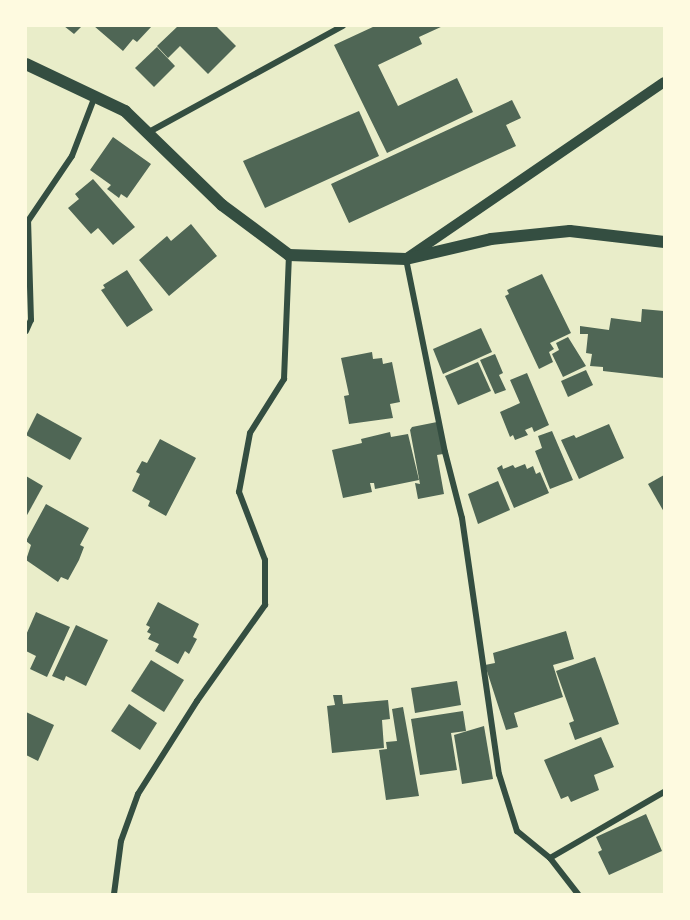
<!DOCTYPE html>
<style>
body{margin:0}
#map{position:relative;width:690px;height:920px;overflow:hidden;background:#e9edc9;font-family:Karla,sans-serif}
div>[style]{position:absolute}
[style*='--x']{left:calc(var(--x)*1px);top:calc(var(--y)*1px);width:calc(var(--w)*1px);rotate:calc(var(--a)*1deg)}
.building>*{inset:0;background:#4f6655}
.minor>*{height:6px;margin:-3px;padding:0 3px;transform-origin:3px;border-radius:3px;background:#344e41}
.tertiary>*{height:10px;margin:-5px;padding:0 5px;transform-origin:5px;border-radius:5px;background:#344e41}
.secondary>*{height:12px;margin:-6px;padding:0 6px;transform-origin:6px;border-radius:6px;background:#344e41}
span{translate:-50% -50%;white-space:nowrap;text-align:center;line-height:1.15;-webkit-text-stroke:6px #fefae0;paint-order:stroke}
.frame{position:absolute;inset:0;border:27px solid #fefae0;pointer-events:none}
</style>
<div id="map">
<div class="building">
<i style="clip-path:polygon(64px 26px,82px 26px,74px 34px)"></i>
<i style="clip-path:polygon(94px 26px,152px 26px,137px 42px,133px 39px,123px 51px)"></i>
<i style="clip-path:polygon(178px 26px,216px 26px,236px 46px,208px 74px,180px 46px,168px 58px,157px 46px)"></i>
<i style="clip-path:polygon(375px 26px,443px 26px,419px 37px,422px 44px,378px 65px,398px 106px,457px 78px,473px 112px,387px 153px,334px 45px)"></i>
<i style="clip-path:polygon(157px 47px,175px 66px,154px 87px,135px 68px)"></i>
<i style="clip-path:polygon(512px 100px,521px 118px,506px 125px,516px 146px,349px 223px,331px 184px)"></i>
<i style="clip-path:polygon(359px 111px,379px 156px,265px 208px,243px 161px)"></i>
<i style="clip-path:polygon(113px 137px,151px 164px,127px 198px,121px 194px,119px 198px,107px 189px,111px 185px,90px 170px)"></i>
<i style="clip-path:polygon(93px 179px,135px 227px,113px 245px,98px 228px,91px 234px,68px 208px,79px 199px,75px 194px)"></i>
<i style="clip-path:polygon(191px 224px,217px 256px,169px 296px,139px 260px,167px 236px,171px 241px)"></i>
<i style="clip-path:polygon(127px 270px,153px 310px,127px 327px,101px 290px,105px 288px,103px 285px)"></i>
<i style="clip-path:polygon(542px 274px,571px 333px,550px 343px,554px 349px,549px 352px,553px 362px,539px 369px,505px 296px,509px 294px,507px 290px)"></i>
<i style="clip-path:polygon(642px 309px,664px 311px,664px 378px,603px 371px,603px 367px,590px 366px,592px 354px,586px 353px,588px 334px,580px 334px,580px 326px,609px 330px,611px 318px,641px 322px)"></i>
<i style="clip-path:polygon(481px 328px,492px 352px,443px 374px,433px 349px)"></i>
<i style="clip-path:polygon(568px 337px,586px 366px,563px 377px,552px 354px,559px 350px,556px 343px)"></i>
<i style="clip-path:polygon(372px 352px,373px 359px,382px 358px,383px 364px,392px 362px,400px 402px,390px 404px,393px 418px,349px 424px,344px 396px,349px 395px,341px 358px)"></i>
<i style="clip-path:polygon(495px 354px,503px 373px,499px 375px,506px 390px,495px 394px,480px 360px)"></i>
<i style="clip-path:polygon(478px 362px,491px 391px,458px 405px,445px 376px)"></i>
<i style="clip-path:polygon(586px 370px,593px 385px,568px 397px,561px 381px)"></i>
<i style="clip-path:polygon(527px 373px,549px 425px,534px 432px,532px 427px,525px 430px,528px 435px,515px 440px,513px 435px,510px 437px,500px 412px,520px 403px,510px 380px)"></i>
<i style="clip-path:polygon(37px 413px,82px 438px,70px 460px,26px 435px)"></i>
<i style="clip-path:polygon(437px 422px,443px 454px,437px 455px,444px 494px,418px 499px,415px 483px,420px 484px,410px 430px,412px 427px)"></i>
<i style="clip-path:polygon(609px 424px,624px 458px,579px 479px,561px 440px,574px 435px,576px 438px)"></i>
<i style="clip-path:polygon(552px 431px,573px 480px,550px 489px,535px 451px,542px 448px,538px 436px)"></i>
<i style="clip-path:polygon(390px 432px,391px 437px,408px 434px,419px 480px,375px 489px,374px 483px,370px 483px,372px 492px,343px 498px,332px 450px,362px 443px,361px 439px)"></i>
<i style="clip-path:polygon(160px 439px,196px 458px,166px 516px,148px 506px,150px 501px,132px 491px,140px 474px,136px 472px,142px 461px,147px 463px)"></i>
<i style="clip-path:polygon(525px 464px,527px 469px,533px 466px,536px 474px,540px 472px,549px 493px,514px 508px,497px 468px,502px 465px,503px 469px,513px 465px,515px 468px)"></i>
<i style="clip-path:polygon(664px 475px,664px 512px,648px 484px)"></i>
<i style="clip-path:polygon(26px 476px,43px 486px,26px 517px)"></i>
<i style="clip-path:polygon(498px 481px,510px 510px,478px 524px,468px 494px)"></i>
<i style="clip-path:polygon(46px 504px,89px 528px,80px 545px,84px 547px,79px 560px,68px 580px,61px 577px,58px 582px,26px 560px,31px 545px,26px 541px)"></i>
<i style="clip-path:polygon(158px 602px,199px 624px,193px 637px,197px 639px,189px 654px,185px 651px,178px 664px,155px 651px,159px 644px,148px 639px,151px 634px,147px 632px,150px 627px,146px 625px)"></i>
<i style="clip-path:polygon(36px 612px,70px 627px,47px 677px,30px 669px,36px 656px,26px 651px,26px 635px)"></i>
<i style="clip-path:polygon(76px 625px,108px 640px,86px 686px,66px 676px,64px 681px,52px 676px)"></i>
<i style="clip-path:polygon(566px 631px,574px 659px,553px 665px,563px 697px,514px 713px,518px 727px,506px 730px,485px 665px,495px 663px,493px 653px)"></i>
<i style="clip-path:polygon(595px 657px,619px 724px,575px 740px,569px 723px,574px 721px,556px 671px)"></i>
<i style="clip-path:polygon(151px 660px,184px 680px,164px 712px,131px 691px)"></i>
<i style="clip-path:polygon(457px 681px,461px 705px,415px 713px,411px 688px)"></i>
<i style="clip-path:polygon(333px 695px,342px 695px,343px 704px,388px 700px,390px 719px,382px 720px,384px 748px,332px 753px,327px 706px,335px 705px)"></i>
<i style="clip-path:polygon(129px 704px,157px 723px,140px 750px,111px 731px)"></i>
<i style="clip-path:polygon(403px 707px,419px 796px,386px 800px,379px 750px,387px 749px,386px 742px,397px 741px,392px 709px)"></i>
<i style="clip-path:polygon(463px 711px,466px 731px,451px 733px,457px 770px,420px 775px,411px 719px)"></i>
<i style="clip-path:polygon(26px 712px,54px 725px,38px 761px,26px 755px)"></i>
<i style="clip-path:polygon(484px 726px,493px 779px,462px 784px,454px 735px)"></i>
<i style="clip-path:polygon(601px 737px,614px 767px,594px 775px,599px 790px,571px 802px,568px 796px,561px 799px,544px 760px)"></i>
<i style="clip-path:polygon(646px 814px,662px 851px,609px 875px,598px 852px,602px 850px,596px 837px)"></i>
</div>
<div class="minor">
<i style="--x:149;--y:132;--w:221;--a:-28.7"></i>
<i style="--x:406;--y:259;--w:197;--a:78.6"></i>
<i style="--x:445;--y:452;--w:68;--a:75.6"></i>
<i style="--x:462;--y:518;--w:259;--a:81.8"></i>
<i style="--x:499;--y:774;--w:60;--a:72.5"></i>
<i style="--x:517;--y:831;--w:43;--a:39.3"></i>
<i style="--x:550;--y:858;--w:46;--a:52.1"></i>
<i style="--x:26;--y:331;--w:12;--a:-66"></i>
<i style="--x:31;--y:320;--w:99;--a:-91.7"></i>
<i style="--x:28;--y:221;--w:78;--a:-55.9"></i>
<i style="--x:72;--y:156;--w:64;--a:-69"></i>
<i style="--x:550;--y:858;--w:132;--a:-30.1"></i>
<i style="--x:114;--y:894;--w:53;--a:-82.5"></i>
<i style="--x:121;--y:841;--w:50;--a:-70.1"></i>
<i style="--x:138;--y:794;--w:110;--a:-57.6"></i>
<i style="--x:197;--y:701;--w:118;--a:-54.7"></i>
<i style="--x:265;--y:605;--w:45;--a:-90"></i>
<i style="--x:265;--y:560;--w:73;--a:-110.9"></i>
<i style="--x:239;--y:492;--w:60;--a:-79.4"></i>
<i style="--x:250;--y:433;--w:64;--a:-57.8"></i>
<i style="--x:284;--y:379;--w:124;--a:-87.7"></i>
</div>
<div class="tertiary">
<i style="--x:407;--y:258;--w:311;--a:-34.4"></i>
</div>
<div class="secondary">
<i style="--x:26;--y:64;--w:110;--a:25.4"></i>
<i style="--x:125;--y:111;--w:135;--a:44.1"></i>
<i style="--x:222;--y:205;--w:84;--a:36.7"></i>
<i style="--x:289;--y:255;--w:117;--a:2"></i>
<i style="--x:406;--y:259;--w:87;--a:-13.2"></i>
<i style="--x:491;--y:239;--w:79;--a:-5.8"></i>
<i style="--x:570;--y:231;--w:95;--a:6.7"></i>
</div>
<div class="frame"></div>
</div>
